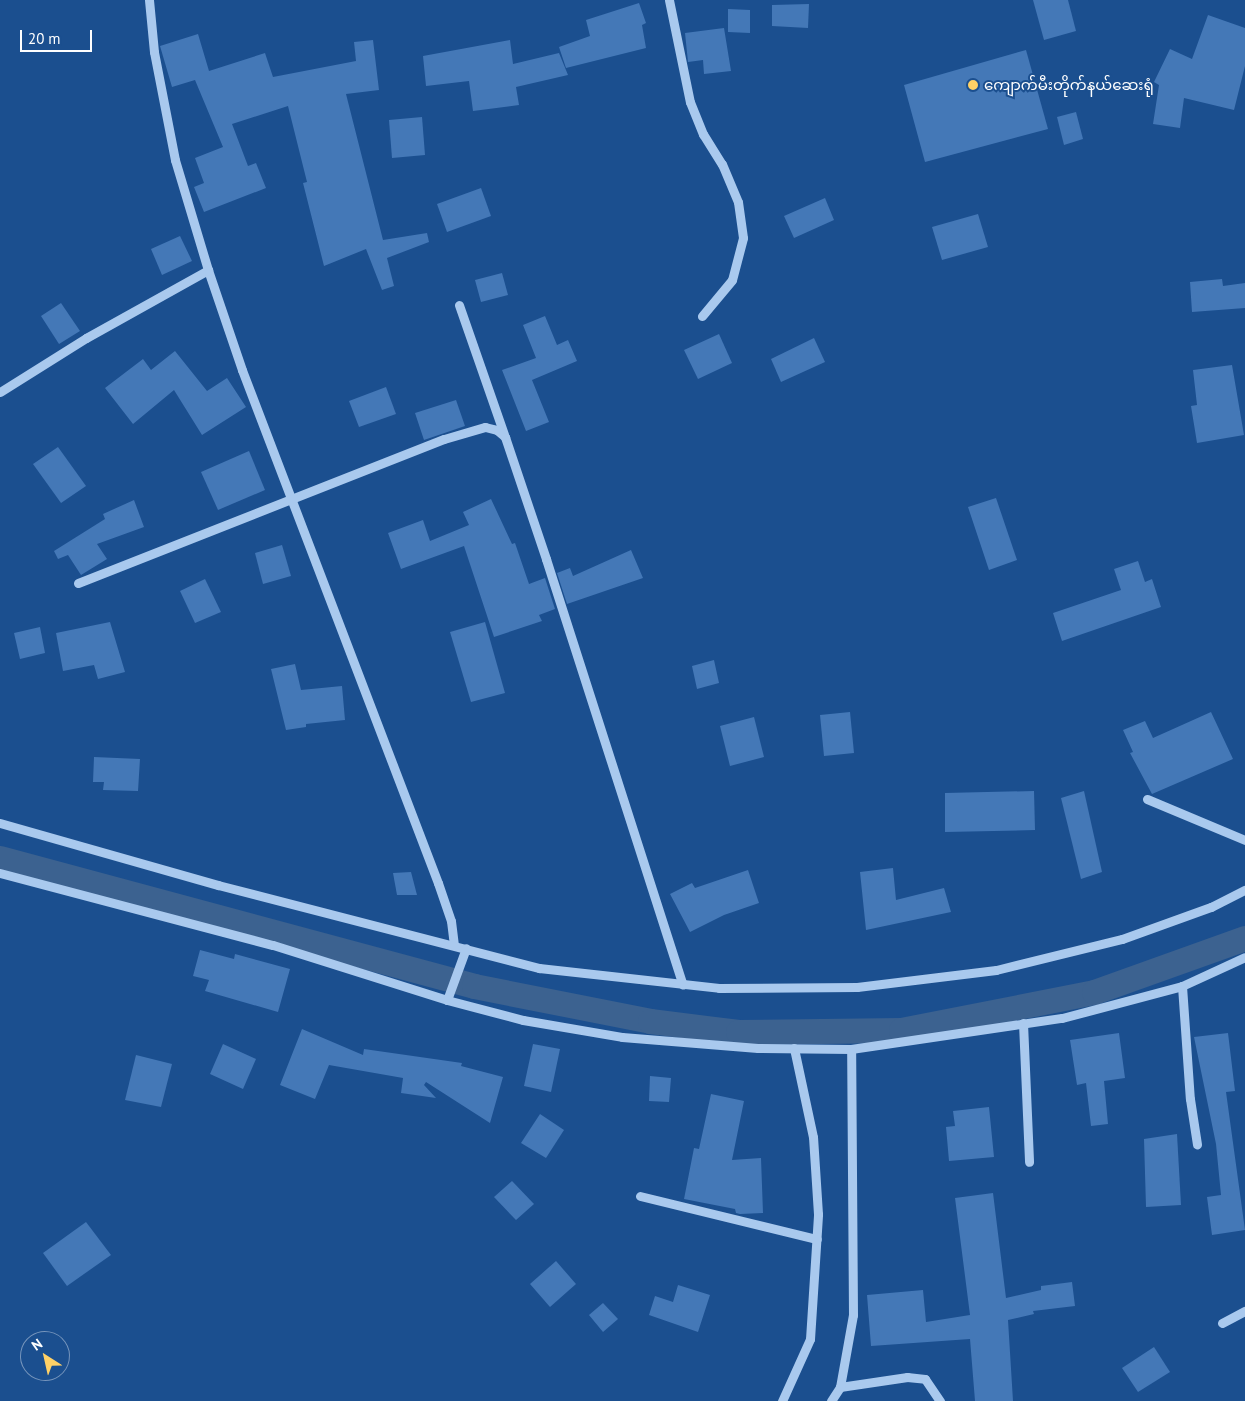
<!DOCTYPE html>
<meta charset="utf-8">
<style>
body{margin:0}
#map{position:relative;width:1245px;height:1401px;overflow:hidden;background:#1b4f8f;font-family:"PT Sans","Noto Sans Myanmar",sans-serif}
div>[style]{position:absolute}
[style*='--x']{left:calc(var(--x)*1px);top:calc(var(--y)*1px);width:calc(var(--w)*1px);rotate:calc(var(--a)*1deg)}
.canal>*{height:25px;margin:-12.5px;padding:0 12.5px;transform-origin:12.5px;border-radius:12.5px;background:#3c6290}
.building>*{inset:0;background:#4478b7}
.minor>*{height:9px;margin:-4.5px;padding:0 4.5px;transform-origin:4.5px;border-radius:4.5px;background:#a9c9ee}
.dots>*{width:14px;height:14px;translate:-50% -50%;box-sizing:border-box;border:2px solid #1b4f8f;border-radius:50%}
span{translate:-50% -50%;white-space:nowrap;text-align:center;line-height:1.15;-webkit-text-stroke:4px #1b4f8f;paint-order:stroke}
.poi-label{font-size:15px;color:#fff}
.left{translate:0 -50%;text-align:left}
.north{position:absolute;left:20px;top:1331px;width:50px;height:50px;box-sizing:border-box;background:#1b4f8f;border:1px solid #7695bc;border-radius:50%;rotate:325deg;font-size:14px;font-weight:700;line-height:20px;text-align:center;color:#fff}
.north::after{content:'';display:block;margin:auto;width:18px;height:22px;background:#ffd166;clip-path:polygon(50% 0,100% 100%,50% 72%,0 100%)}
.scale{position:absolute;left:20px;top:30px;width:72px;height:22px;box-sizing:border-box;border:2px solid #fff;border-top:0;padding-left:6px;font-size:15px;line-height:18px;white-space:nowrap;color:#fff;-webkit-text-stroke:4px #1b4f8f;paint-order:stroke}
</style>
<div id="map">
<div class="canal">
<i style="--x:0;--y:858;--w:491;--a:15.1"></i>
<i style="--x:474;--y:986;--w:179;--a:11.2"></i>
<i style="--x:650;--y:1021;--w:89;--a:7.1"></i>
<i style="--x:738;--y:1032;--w:163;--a:-0.7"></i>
<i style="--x:901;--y:1030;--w:197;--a:-11.1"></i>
<i style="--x:1094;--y:992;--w:160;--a:-19.7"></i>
</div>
<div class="building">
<i style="clip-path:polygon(1033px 0,1068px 0,1076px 31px,1044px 40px)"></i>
<i style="clip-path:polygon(639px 3px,646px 23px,642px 25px,646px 48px,566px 68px,559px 47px,590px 36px,586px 20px)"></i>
<i style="clip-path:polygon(809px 4px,808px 28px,772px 26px,772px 5px)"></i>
<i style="clip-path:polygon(728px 9px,750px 10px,750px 33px,728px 32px)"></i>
<i style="clip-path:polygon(1208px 15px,1245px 28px,1245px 66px,1234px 110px,1184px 98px,1180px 128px,1153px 124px,1159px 85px,1154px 82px,1170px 49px,1192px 59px)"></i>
<i style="clip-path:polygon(724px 28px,731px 71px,704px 74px,703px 60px,688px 62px,685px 33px)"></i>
<i style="clip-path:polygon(198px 34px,209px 71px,265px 53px,273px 77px,356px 61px,354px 42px,373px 40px,379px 90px,346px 94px,383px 240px,427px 233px,429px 242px,387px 258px,394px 286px,382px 290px,366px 249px,324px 266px,303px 183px,307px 182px,288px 106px,232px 124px,248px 166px,256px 163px,266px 188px,204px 212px,194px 187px,204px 183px,195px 158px,223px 147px,195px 80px,172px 87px,160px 46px)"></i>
<i style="clip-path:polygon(510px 40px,513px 64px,559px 53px,568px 75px,516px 87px,519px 105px,473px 111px,469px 81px,426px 86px,423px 56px)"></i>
<i style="clip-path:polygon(1026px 50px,1048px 129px,925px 162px,904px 85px)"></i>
<i style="clip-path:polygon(1076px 112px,1083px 139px,1064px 145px,1057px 117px)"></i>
<i style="clip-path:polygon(422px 117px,425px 155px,392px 158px,389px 120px)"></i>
<i style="clip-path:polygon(481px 188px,491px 216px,447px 232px,437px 204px)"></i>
<i style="clip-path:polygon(825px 198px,834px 220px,794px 238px,784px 216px)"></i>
<i style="clip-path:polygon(978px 214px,988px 247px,942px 260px,932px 227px)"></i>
<i style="clip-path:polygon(180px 236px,192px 261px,162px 275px,151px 249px)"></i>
<i style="clip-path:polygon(502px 273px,508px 295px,481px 302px,475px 280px)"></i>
<i style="clip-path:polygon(1222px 279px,1223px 286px,1245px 283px,1245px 308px,1192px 312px,1190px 282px)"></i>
<i style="clip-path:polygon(61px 303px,80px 331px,59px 344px,41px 316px)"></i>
<i style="clip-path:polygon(545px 316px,557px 345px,568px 340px,577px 361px,532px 380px,549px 422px,526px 431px,502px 370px,536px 358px,523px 325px)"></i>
<i style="clip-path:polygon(719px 334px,732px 363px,698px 379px,684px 350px)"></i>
<i style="clip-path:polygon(814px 338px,825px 362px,781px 382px,771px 359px)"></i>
<i style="clip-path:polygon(175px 351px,207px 391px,227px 378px,246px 407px,202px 435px,174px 390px,133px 424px,105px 388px,143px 359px,151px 370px)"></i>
<i style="clip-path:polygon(1232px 365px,1244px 435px,1197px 443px,1191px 406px,1197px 405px,1193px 370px)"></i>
<i style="clip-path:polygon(386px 387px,396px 414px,359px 427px,349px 401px)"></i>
<i style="clip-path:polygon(456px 400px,465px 426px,424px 440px,415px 413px)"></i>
<i style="clip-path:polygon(58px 447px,86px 486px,61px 503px,33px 464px)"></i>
<i style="clip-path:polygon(249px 451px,265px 490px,218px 510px,201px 472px)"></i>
<i style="clip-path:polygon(996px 498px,1017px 560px,989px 570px,968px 507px)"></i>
<i style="clip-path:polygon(491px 499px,512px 544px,515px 543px,529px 584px,545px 578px,555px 609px,539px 615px,542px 621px,494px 637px,464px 546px,401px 569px,388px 533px,423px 520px,430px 541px,469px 525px,463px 512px)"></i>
<i style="clip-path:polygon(134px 500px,144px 527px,97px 544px,107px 559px,81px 575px,68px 555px,58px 559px,54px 551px,105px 519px,103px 514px)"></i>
<i style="clip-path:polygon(282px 545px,291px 576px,263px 584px,255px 553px)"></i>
<i style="clip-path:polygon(631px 550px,643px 578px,567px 604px,557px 573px,570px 568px,573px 576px)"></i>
<i style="clip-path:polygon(1138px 561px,1145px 582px,1152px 579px,1161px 607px,1062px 641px,1053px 613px,1121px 590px,1114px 569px)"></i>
<i style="clip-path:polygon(205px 579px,221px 612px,195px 623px,180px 591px)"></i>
<i style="clip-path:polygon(110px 622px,125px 672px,98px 679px,94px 665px,63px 671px,56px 633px)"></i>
<i style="clip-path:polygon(485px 622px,505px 693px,471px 702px,450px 632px)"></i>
<i style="clip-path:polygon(40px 627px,45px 653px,20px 659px,14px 633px)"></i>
<i style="clip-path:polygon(714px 660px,719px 683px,697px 689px,692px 666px)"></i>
<i style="clip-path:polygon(295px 664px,301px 690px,342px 686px,345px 720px,306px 724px,306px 727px,286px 730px,271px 669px)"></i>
<i style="clip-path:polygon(850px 712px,854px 753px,824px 756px,820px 715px)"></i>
<i style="clip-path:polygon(1211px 712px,1233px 759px,1152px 794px,1130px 753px,1133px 752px,1123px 730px,1145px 721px,1153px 738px)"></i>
<i style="clip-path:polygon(754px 717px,764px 757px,730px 766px,720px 726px)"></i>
<i style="clip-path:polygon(94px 757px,140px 759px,138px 791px,103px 790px,104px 782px,93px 782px)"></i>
<i style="clip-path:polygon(1034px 791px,1035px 830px,945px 832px,945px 793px)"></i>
<i style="clip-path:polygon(1084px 791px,1102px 872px,1081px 879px,1061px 798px)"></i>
<i style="clip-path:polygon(893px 868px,896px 900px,944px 888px,951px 912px,866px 930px,860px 872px)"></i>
<i style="clip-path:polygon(748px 870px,759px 903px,724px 915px,690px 932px,670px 894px,692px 883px,695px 888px)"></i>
<i style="clip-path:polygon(411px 872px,417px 895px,397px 895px,393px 873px)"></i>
<i style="clip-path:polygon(200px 950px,234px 959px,235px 954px,290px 969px,278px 1012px,205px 991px,209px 980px,193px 976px)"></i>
<i style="clip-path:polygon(302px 1029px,363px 1055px,364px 1049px,462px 1063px,461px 1066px,503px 1077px,490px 1123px,426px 1082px,424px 1085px,436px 1098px,401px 1093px,403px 1078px,329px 1065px,315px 1099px,280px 1085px)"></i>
<i style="clip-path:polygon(1119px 1033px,1125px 1078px,1104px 1081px,1108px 1124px,1091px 1126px,1086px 1083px,1077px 1085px,1070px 1040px)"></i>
<i style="clip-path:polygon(1228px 1033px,1235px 1091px,1226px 1092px,1245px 1230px,1212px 1235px,1207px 1197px,1221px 1195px,1216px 1144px,1194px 1037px)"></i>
<i style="clip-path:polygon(223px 1044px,256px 1059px,243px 1089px,210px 1074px)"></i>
<i style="clip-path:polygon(533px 1044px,560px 1049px,551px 1092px,524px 1086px)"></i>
<i style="clip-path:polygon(136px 1055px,172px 1064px,161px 1107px,125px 1100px)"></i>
<i style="clip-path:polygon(650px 1076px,671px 1078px,669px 1102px,649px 1101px)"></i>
<i style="clip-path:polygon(711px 1094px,744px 1101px,732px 1160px,761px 1158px,763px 1213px,740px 1214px,736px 1213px,735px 1209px,684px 1199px,694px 1148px,699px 1149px)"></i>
<i style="clip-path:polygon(989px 1107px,994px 1157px,949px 1161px,946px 1127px,955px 1126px,953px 1111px)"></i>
<i style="clip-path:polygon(540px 1114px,564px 1130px,546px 1158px,521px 1143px)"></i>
<i style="clip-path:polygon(1177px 1134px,1181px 1205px,1146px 1207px,1144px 1139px)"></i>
<i style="clip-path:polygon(512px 1181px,534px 1204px,516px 1220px,494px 1197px)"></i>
<i style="clip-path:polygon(993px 1193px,1006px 1298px,1041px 1290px,1041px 1286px,1072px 1282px,1075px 1306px,1033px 1311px,1034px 1314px,1008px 1320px,1013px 1401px,975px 1401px,970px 1339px,871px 1346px,867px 1295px,923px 1290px,926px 1322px,970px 1315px,955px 1198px)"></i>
<i style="clip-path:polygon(86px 1222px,111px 1255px,67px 1286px,43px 1253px)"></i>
<i style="clip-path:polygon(556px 1261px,576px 1284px,550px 1307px,530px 1284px)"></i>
<i style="clip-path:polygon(678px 1285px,710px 1295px,698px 1332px,649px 1315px,655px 1296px,673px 1302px)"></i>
<i style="clip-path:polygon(603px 1303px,618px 1319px,603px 1332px,589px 1315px)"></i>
<i style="clip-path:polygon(1154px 1347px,1170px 1372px,1138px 1392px,1122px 1368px)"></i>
</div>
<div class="minor">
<i style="--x:149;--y:0;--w:52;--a:84.5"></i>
<i style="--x:154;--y:52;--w:110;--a:79"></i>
<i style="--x:175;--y:160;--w:115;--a:73.3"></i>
<i style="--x:208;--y:270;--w:106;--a:71.2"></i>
<i style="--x:242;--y:370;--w:549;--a:69.09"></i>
<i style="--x:438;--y:883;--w:40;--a:71.1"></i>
<i style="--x:451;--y:921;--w:24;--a:83"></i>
<i style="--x:669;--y:0;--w:104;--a:78.4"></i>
<i style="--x:690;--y:102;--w:35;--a:68"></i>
<i style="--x:703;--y:134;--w:36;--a:58"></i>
<i style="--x:722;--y:164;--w:41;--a:67.2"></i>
<i style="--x:738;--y:202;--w:36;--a:82"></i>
<i style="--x:743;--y:238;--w:43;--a:104.7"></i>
<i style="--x:732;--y:280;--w:47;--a:129.8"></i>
<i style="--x:459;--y:305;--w:137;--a:70.8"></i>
<i style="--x:0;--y:392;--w:102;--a:-32.1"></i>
<i style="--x:86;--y:338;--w:140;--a:-29.1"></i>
<i style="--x:78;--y:583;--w:393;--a:-21.5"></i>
<i style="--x:444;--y:439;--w:43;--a:-16.3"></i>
<i style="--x:485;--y:427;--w:12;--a:14"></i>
<i style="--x:497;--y:430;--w:11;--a:41"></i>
<i style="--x:505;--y:437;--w:129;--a:71.4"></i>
<i style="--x:546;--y:559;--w:447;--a:72.2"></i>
<i style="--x:1147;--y:799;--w:106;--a:22.7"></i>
<i style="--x:0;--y:823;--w:227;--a:15.9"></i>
<i style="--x:218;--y:885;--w:332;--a:14.5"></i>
<i style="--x:539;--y:968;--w:181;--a:6.3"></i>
<i style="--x:719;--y:988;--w:138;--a:-0.4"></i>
<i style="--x:857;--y:987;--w:140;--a:-7"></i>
<i style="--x:996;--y:970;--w:130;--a:-13.8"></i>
<i style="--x:1122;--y:939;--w:95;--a:-19.8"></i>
<i style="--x:1211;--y:907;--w:38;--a:-27"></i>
<i style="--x:0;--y:873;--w:282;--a:14.8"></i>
<i style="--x:273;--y:945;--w:182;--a:17.5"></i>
<i style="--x:447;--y:1000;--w:79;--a:14.7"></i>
<i style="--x:523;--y:1020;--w:100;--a:9.7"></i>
<i style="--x:622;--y:1037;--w:136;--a:4.6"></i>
<i style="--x:758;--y:1048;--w:93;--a:0.6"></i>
<i style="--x:851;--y:1049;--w:213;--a:-8.4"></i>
<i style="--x:1062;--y:1018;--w:124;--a:-14.9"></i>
<i style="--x:1182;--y:986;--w:69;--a:-24.7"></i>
<i style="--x:1182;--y:986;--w:113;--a:86"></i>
<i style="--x:1190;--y:1099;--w:46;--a:81.2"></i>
<i style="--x:447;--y:1000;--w:55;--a:-69.9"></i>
<i style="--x:1023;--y:1023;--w:139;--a:87.5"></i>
<i style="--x:640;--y:1196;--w:182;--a:13.7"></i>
<i style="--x:1222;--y:1323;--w:26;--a:-28"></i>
<i style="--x:840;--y:1387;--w:68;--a:-8.5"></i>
<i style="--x:907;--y:1377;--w:18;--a:6"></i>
<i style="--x:925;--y:1379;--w:27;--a:56"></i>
<i style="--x:782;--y:1401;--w:68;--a:-65.7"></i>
<i style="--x:810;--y:1339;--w:125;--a:-86.3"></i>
<i style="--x:818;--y:1214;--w:77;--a:-93.7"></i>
<i style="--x:813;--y:1137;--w:91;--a:-102.1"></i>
<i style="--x:831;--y:1401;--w:17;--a:-57"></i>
<i style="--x:840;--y:1387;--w:73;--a:-79.8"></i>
<i style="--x:853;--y:1315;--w:266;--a:-90.4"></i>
</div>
<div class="dots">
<i style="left:973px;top:85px;background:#ffd166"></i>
</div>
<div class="poi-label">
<span class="left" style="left:984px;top:85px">ကျောက်မီးတိုက်နယ်ဆေးရုံ</span>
</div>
<div class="north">N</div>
<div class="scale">20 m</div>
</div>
